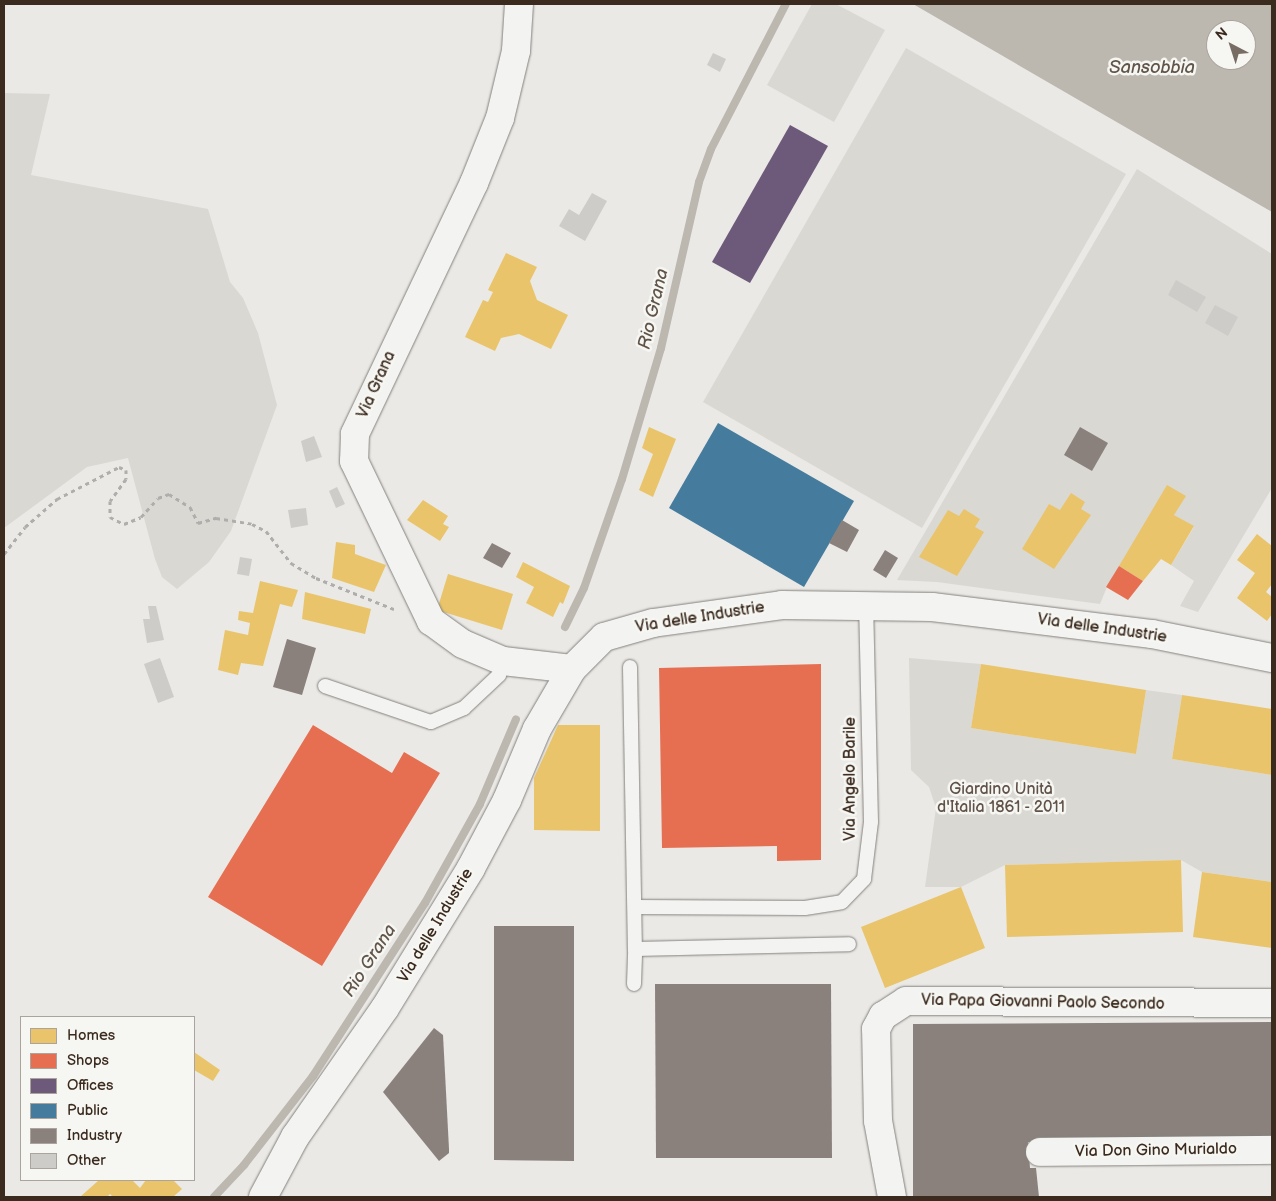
<!DOCTYPE html>
<meta charset="utf-8">
<style>
body{margin:0}
#map{position:relative;width:1276px;height:1201px;overflow:hidden;background:#eae9e6;font-family:"Balsamiq Sans",sans-serif}
div>[style]{position:absolute}
[style*='--x']{left:calc(var(--x)*1px);top:calc(var(--y)*1px);width:calc(var(--w)*1px);rotate:calc(var(--a)*1deg)}
.green>*{inset:0;background:#dad8d3}
.water>*{inset:0;background:#bcb7af}
.homes>*{inset:0;background:#e9c46a}
.shops>*{inset:0;background:#e76f51}
.offices>*{inset:0;background:#6d597a}
.public>*{inset:0;background:#457b9d}
.industry>*{inset:0;background:#8a817c}
.stream>*{height:8px;margin:-4px;padding:0 4px;transform-origin:4px;border-radius:4px;background:#bcb7af}
.building>*{inset:0;background:#cdccc9}
.path>*{height:3px;margin-top:-1.5px;transform-origin:0;background:repeating-linear-gradient(90deg,#b0aeac 0 4px,transparent 0 8px)}
.roads{filter:drop-shadow(0 0 1px #85817d) drop-shadow(0 0 1px #85817d)}
.lane>*{height:14px;margin:-7px;padding:0 7px;transform-origin:7px;border-radius:7px;background:#f3f3f1}
.street>*{height:28px;margin:-14px;padding:0 14px;transform-origin:14px;border-radius:14px;background:#f3f3f1}
.secondary>*{height:28px;margin:-14px;padding:0 14px;transform-origin:14px;border-radius:14px;background:#f3f3f1}
span{translate:-50% -50%;white-space:nowrap;text-align:center;line-height:1.15;-webkit-text-stroke:5px #f6f6f2;paint-order:stroke}
.street-label{font-size:16px;color:#3b2a1e}
.park-label{font-size:16px;color:#605248}
.water-label{font-size:18px;color:#615449;font-style:italic}
.frame{position:absolute;inset:0;border:5px solid #3b2a1e;pointer-events:none}
.legend{position:absolute;left:20px;top:1016px;width:175px;height:165px;box-sizing:border-box;background:#f6f6f2;border:1px solid #aba49d;margin:0;padding:6px 9px;list-style:none;font-size:15px;color:#3b2a1e}
.legend li{display:flex;align-items:center;gap:10px;height:25px}
.legend b{width:25px;border:1px solid #aba49d}
.north{position:absolute;left:1206px;top:20px;width:50px;height:50px;box-sizing:border-box;background:#f6f6f2;border:1px solid #aba49d;border-radius:50%;rotate:320deg;font-size:14px;font-weight:700;line-height:20px;text-align:center;color:#3b2a1e}
.north::after{content:'';display:block;margin:auto;width:18px;height:22px;background:#786d64;clip-path:polygon(50% 0,100% 100%,50% 72%,0 100%)}
</style>
<div id="map">
<div class="green">
<i style="clip-path:polygon(812px 4px,836px 4px,885px 30px,834px 122px,767px 85px)"></i>
<i style="clip-path:polygon(906px 48px,1126px 174px,922px 528px,703px 402px)"></i>
<i style="clip-path:polygon(4px 93px,50px 94px,31px 175px,208px 209px,230px 282px,243px 298px,258px 333px,277px 405px,231px 531px,209px 562px,177px 589px,162px 577px,155px 559px,128px 458px,87px 467px,4px 528px)"></i>
<i style="clip-path:polygon(1137px 169px,1272px 254px,1272px 488px,1198px 612px,1180px 606px,1194px 581px,1171px 565px,1194px 527px,1174px 515px,1107px 587px,1100px 604px,937px 582px,897px 580px)"></i>
<i style="clip-path:polygon(909px 658px,981px 664px,971px 728px,1136px 754px,1146px 690px,1182px 695px,1172px 759px,1272px 775px,1272px 882px,1202px 872px,1181px 860px,1005px 865px,961px 887px,925px 887px,936px 808px,929px 787px,911px 770px)"></i>
</div>
<div class="water">
<i style="clip-path:polygon(evenodd,913px 4px,1272px 4px,1272px 212px,913px 4px,1216px 30px,1246px 30px,1246px 60px,1216px 60px,1216px 30px)"></i>
</div>
<div class="homes">
<i style="clip-path:polygon(506px 253px,537px 267px,530px 281px,537px 300px,568px 315px,551px 349px,519px 334px,501px 338px,495px 351px,465px 337px,483px 300px,488px 302px,493px 292px,488px 290px)"></i>
<i style="clip-path:polygon(649px 427px,676px 439px,653px 497px,639px 490px,653px 454px,642px 448px)"></i>
<i style="clip-path:polygon(1167px 485px,1186px 496px,1174px 515px,1194px 526px,1171px 565px,1161px 559px,1143px 581px,1119px 566px)"></i>
<i style="clip-path:polygon(1071px 493px,1085px 502px,1081px 509px,1091px 515px,1054px 569px,1022px 549px,1049px 504px,1060px 510px)"></i>
<i style="clip-path:polygon(423px 500px,448px 516px,443px 524px,449px 527px,440px 541px,407px 520px)"></i>
<i style="clip-path:polygon(964px 509px,980px 519px,975px 527px,984px 532px,957px 576px,919px 557px,948px 510px,959px 516px)"></i>
<i style="clip-path:polygon(1257px 534px,1272px 546px,1272px 584px,1266px 592px,1272px 597px,1272px 614px,1267px 621px,1237px 598px,1255px 573px,1237px 560px)"></i>
<i style="clip-path:polygon(336px 542px,355px 545px,355px 554px,386px 565px,374px 592px,332px 578px)"></i>
<i style="clip-path:polygon(523px 562px,570px 586px,563px 604px,560px 602px,553px 617px,526px 603px,534px 587px,516px 577px)"></i>
<i style="clip-path:polygon(448px 574px,513px 594px,502px 630px,437px 610px)"></i>
<i style="clip-path:polygon(260px 581px,298px 590px,292px 607px,280px 604px,263px 666px,241px 663px,238px 675px,218px 670px,225px 630px,248px 635px,250px 623px,238px 620px,239px 611px,253px 613px)"></i>
<i style="clip-path:polygon(305px 592px,371px 609px,365px 634px,302px 619px)"></i>
<i style="clip-path:polygon(981px 664px,1146px 690px,1136px 754px,971px 728px)"></i>
<i style="clip-path:polygon(790px 674px,819px 674px,818px 836px,790px 836px)"></i>
<i style="clip-path:polygon(1182px 695px,1272px 709px,1272px 775px,1172px 759px)"></i>
<i style="clip-path:polygon(558px 725px,600px 725px,600px 831px,534px 830px,534px 778px)"></i>
<i style="clip-path:polygon(1181px 860px,1183px 932px,1007px 937px,1005px 865px)"></i>
<i style="clip-path:polygon(1202px 872px,1272px 882px,1272px 948px,1193px 937px)"></i>
<i style="clip-path:polygon(961px 887px,985px 948px,885px 988px,861px 927px)"></i>
<i style="clip-path:polygon(194px 1052px,220px 1070px,213px 1081px,194px 1070px)"></i>
<i style="clip-path:polygon(132px 1180px,140px 1188px,146px 1180px,173px 1180px,182px 1189px,173px 1197px,113px 1197px,110px 1194px,107px 1197px,80px 1197px,99px 1180px)"></i>
</div>
<div class="shops">
<i style="clip-path:polygon(1119px 566px,1143px 581px,1128px 600px,1106px 587px)"></i>
<i style="clip-path:polygon(821px 664px,821px 860px,777px 861px,777px 846px,662px 848px,659px 668px)"></i>
<i style="clip-path:polygon(313px 725px,392px 773px,404px 752px,440px 773px,322px 966px,208px 897px)"></i>
</div>
<div class="offices">
<i style="clip-path:polygon(790px 125px,828px 146px,750px 283px,712px 262px)"></i>
</div>
<div class="public">
<i style="clip-path:polygon(718px 423px,854px 501px,804px 587px,669px 508px)"></i>
</div>
<div class="industry">
<i style="clip-path:polygon(1080px 427px,1108px 443px,1092px 471px,1064px 455px)"></i>
<i style="clip-path:polygon(842px 520px,859px 530px,847px 552px,829px 543px)"></i>
<i style="clip-path:polygon(492px 543px,511px 553px,502px 568px,483px 558px)"></i>
<i style="clip-path:polygon(885px 550px,898px 558px,886px 578px,873px 570px)"></i>
<i style="clip-path:polygon(287px 639px,316px 648px,302px 695px,273px 687px)"></i>
<i style="clip-path:polygon(494px 926px,574px 926px,574px 1161px,494px 1160px)"></i>
<i style="clip-path:polygon(655px 984px,831px 984px,832px 1158px,656px 1158px)"></i>
<i style="clip-path:polygon(1272px 1022px,1272px 1141px,1028px 1142px,1030px 1168px,1036px 1168px,1039px 1197px,913px 1197px,913px 1024px)"></i>
<i style="clip-path:polygon(434px 1028px,443px 1035px,449px 1149px,449px 1153px,439px 1161px,383px 1092px)"></i>
</div>
<div class="stream">
<i style="--x:565;--y:627;--w:43;--a:-64"></i>
<i style="--x:584;--y:588;--w:115;--a:-70.8"></i>
<i style="--x:622;--y:479;--w:137;--a:-73.4"></i>
<i style="--x:661;--y:348;--w:170;--a:-77.1"></i>
<i style="--x:699;--y:182;--w:35;--a:-70"></i>
<i style="--x:711;--y:149;--w:163;--a:-62.7"></i>
<i style="--x:214;--y:1197;--w:44;--a:-46.8"></i>
<i style="--x:244;--y:1165;--w:113;--a:-52.2"></i>
<i style="--x:313;--y:1076;--w:206;--a:-57.1"></i>
<i style="--x:425;--y:903;--w:113;--a:-60.9"></i>
<i style="--x:480;--y:804;--w:92;--a:-67"></i>
</div>
<div class="building">
<i style="clip-path:polygon(713px 53px,726px 59px,720px 72px,707px 65px)"></i>
<i style="clip-path:polygon(592px 193px,607px 201px,585px 241px,559px 226px,569px 209px,579px 215px)"></i>
<i style="clip-path:polygon(1176px 280px,1206px 297px,1197px 312px,1168px 295px)"></i>
<i style="clip-path:polygon(1215px 305px,1238px 317px,1228px 336px,1205px 323px)"></i>
<i style="clip-path:polygon(314px 436px,322px 457px,306px 462px,301px 441px)"></i>
<i style="clip-path:polygon(337px 487px,345px 504px,336px 508px,329px 491px)"></i>
<i style="clip-path:polygon(306px 508px,308px 525px,291px 528px,288px 510px)"></i>
<i style="clip-path:polygon(240px 557px,252px 559px,249px 576px,237px 574px)"></i>
<i style="clip-path:polygon(148px 606px,156px 606px,164px 640px,147px 643px,143px 619px,150px 619px)"></i>
<i style="clip-path:polygon(160px 658px,174px 697px,158px 703px,144px 664px)"></i>
</div>
<div class="path">
<i style="--x:4;--y:554;--w:34;--a:-52"></i>
<i style="--x:25;--y:527;--w:43;--a:-41.2"></i>
<i style="--x:57;--y:499;--w:70;--a:-27.3"></i>
<i style="--x:119;--y:467;--w:8;--a:23"></i>
<i style="--x:126;--y:470;--w:9;--a:90"></i>
<i style="--x:126;--y:479;--w:27;--a:126"></i>
<i style="--x:110;--y:501;--w:16;--a:90"></i>
<i style="--x:110;--y:517;--w:16;--a:27"></i>
<i style="--x:124;--y:524;--w:18;--a:-22"></i>
<i style="--x:141;--y:517;--w:25;--a:-48"></i>
<i style="--x:158;--y:498;--w:12;--a:-20"></i>
<i style="--x:169;--y:494;--w:25;--a:32"></i>
<i style="--x:190;--y:507;--w:18;--a:63"></i>
<i style="--x:198;--y:523;--w:19;--a:-16"></i>
<i style="--x:216;--y:518;--w:36;--a:9"></i>
<i style="--x:252;--y:524;--w:16;--a:27"></i>
<i style="--x:266;--y:531;--w:41;--a:52"></i>
<i style="--x:291;--y:563;--w:29;--a:31"></i>
<i style="--x:316;--y:578;--w:84;--a:21.7"></i>
</div>
<div class="roads">
<div class="lane">
<i style="--x:630;--y:667;--w:282;--a:89"></i>
<i style="--x:635;--y:949;--w:214;--a:-1.3"></i>
<i style="--x:325;--y:686;--w:112;--a:18.8"></i>
<i style="--x:431;--y:722;--w:36;--a:-23"></i>
<i style="--x:464;--y:708;--w:48;--a:-43.3"></i>
<i style="--x:499;--y:675;--w:15;--a:-74"></i>
<i style="--x:636;--y:907;--w:169;--a:0.3"></i>
<i style="--x:805;--y:908;--w:37;--a:-9"></i>
<i style="--x:842;--y:902;--w:32;--a:-46"></i>
<i style="--x:864;--y:879;--w:57;--a:-83"></i>
<i style="--x:871;--y:822;--w:214;--a:-91.3"></i>
<i style="--x:634;--y:984;--w:35;--a:-88"></i>
</div>
<div class="street">
<i style="--x:1040;--y:1152;--w:232;--a:-0.5"></i>
<i style="--x:263;--y:1197;--w:68;--a:-61.9"></i>
<i style="--x:295;--y:1137;--w:157;--a:-55.1"></i>
<i style="--x:385;--y:1008;--w:164;--a:-58.4"></i>
<i style="--x:471;--y:868;--w:77;--a:-62.1"></i>
<i style="--x:507;--y:800;--w:77;--a:-67.1"></i>
<i style="--x:537;--y:729;--w:69;--a:-59.7"></i>
<i style="--x:892;--y:1197;--w:77;--a:-100.4"></i>
<i style="--x:878;--y:1121;--w:92;--a:-91.2"></i>
<i style="--x:876;--y:1029;--w:15;--a:-62"></i>
<i style="--x:883;--y:1016;--w:27;--a:-33"></i>
<i style="--x:906;--y:1001;--w:366;--a:0.3"></i>
</div>
<div class="secondary">
<i style="--x:519;--y:4;--w:47;--a:93.7"></i>
<i style="--x:516;--y:51;--w:69;--a:103.4"></i>
<i style="--x:500;--y:118;--w:70;--a:111.8"></i>
<i style="--x:474;--y:183;--w:278;--a:115.4"></i>
<i style="--x:355;--y:434;--w:27;--a:92"></i>
<i style="--x:354;--y:461;--w:178;--a:64.3"></i>
<i style="--x:431;--y:621;--w:39;--a:36"></i>
<i style="--x:463;--y:644;--w:43;--a:23"></i>
<i style="--x:503;--y:661;--w:69;--a:6.6"></i>
<i style="--x:572;--y:669;--w:45;--a:-45"></i>
<i style="--x:604;--y:637;--w:51;--a:-15.9"></i>
<i style="--x:653;--y:623;--w:130;--a:-7.9"></i>
<i style="--x:782;--y:605;--w:150;--a:0.8"></i>
<i style="--x:932;--y:607;--w:222;--a:7"></i>
<i style="--x:1152;--y:634;--w:122;--a:11.3"></i>
</div>
</div>
<div class="street-label">
<span style="left:377px;top:385px;rotate:-66deg">Via Grana</span>
<span style="left:700px;top:618px;rotate:-9deg">Via delle Industrie</span>
<span style="left:1102px;top:629px;rotate:8deg">Via delle Industrie</span>
<span style="left:851px;top:779px;rotate:-90deg">Via Angelo Barile</span>
<span style="left:436px;top:926px;rotate:-59deg">Via delle Industrie</span>
<span style="left:1043px;top:1003px;rotate:1deg">Via Papa Giovanni Paolo Secondo</span>
<span style="left:1156px;top:1151px;rotate:-1deg">Via Don Gino Murialdo</span>
</div>
<div class="park-label">
<span style="left:1001px;top:799px">Giardino Unità<br>d'Italia 1861 - 2011</span>
</div>
<div class="water-label">
<span style="left:1152px;top:68px">Sansobbia</span>
<span style="left:654px;top:309px;rotate:-77deg">Rio Grana</span>
<span style="left:370px;top:961px;rotate:-57deg">Rio Grana</span>
</div>
<div class="frame"></div>
<ul class="legend">
<li><b style="height:14px;background:#e9c46a"></b>Homes</li>
<li><b style="height:14px;background:#e76f51"></b>Shops</li>
<li><b style="height:14px;background:#6d597a"></b>Offices</li>
<li><b style="height:14px;background:#457b9d"></b>Public</li>
<li><b style="height:14px;background:#8a817c"></b>Industry</li>
<li><b style="height:14px;background:#cdccc9"></b>Other</li>
</ul>
<div class="north">N</div>
</div>
